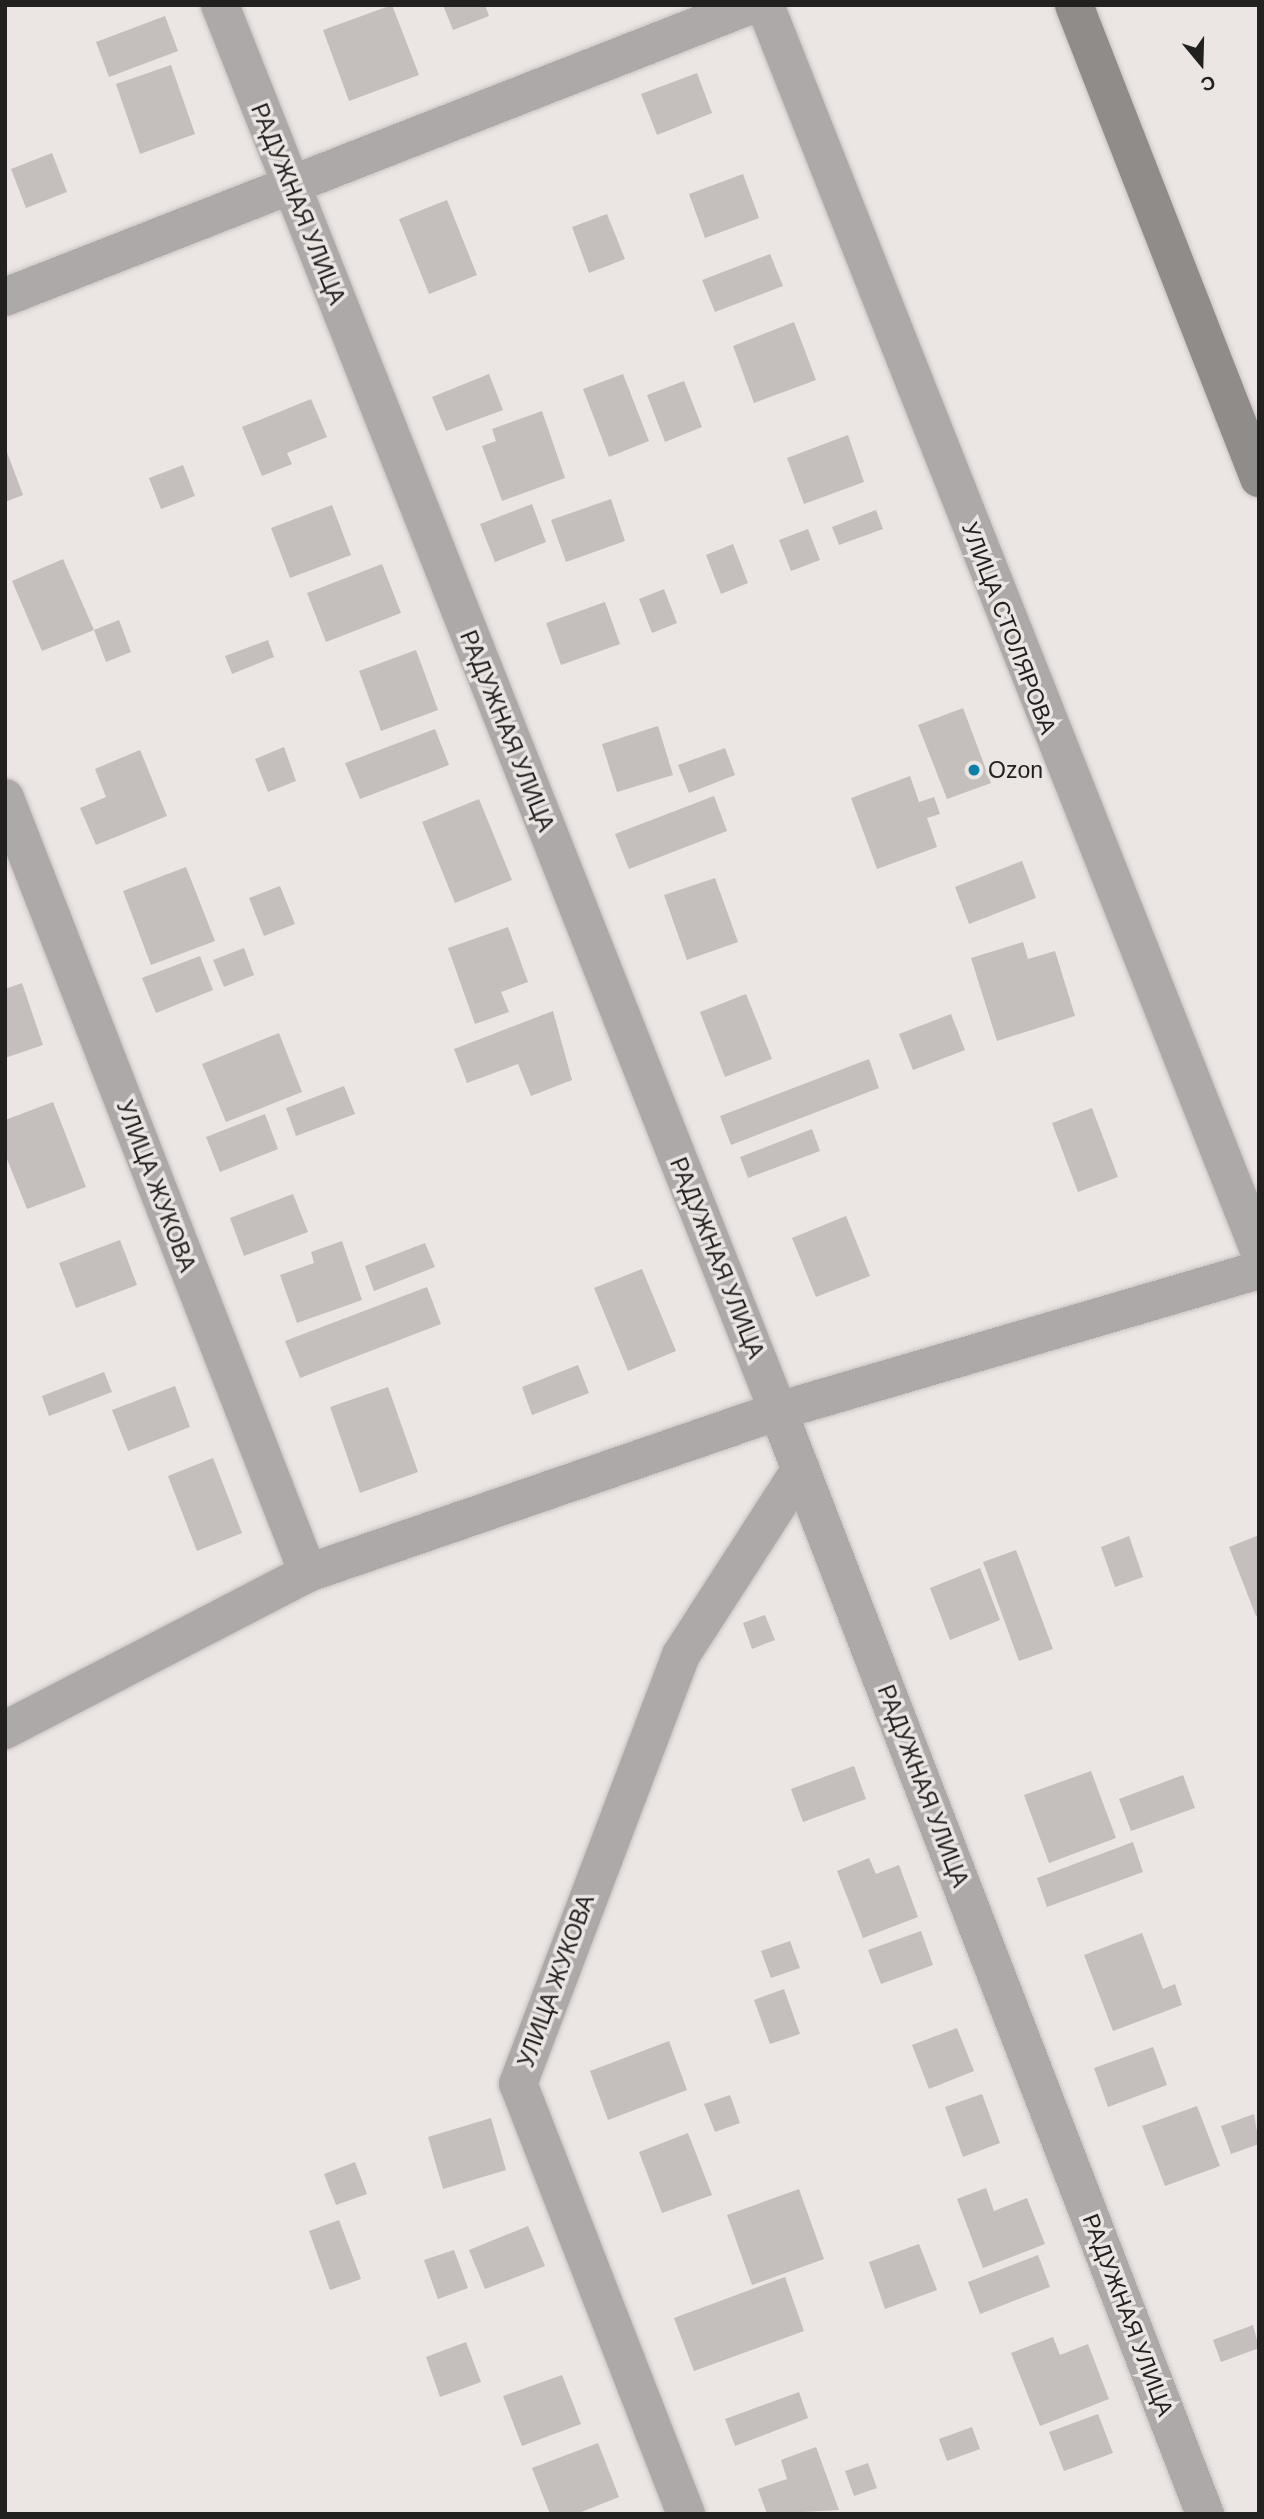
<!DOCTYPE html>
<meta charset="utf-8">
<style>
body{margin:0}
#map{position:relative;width:1264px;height:2519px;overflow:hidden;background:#ebe5e3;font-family:Arial,sans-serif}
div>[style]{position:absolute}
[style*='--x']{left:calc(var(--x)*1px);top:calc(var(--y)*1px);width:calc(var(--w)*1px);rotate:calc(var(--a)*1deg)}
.building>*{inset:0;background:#c4bebc}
.roads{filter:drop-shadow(0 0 2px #c7c2c0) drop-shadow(0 0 2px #c7c2c0)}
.street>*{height:38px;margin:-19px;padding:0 19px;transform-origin:19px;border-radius:19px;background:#aca9a8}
.secondary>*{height:38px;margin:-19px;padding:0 19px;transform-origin:19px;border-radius:19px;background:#908c8a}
.dots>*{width:19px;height:19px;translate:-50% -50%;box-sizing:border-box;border:4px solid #ebe5e3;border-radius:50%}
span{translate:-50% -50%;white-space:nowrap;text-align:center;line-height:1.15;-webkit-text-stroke:7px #ebe5e3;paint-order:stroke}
.street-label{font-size:23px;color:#232120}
.poi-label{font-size:23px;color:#232120}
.left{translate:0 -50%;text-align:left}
.frame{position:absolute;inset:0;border:7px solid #232120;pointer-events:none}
.north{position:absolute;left:1166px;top:28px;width:70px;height:70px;-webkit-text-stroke:5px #ebe5e3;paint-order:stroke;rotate:161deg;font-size:19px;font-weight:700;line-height:28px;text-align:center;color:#232120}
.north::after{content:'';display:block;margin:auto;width:24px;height:32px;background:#232120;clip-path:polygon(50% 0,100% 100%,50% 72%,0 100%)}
</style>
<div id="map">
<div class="building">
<i style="clip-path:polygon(392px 5px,419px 75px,349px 101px,323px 30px)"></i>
<i style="clip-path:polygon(443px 5px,485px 5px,489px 16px,453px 30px)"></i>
<i style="clip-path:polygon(165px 16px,178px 51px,109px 77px,96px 42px)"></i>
<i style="clip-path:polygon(171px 65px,195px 134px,140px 154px,116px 84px)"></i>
<i style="clip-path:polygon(697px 73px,712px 113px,657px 135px,641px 94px)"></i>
<i style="clip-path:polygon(52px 153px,67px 192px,26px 208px,11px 169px)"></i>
<i style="clip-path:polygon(743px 174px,759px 218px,705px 238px,689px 194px)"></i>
<i style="clip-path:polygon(447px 200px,477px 275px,429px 294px,399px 219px)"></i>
<i style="clip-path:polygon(607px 214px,625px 259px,589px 273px,572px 227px)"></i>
<i style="clip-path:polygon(770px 254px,783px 286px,715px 312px,702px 280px)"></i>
<i style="clip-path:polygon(794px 322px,816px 380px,754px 403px,733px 346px)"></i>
<i style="clip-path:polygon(489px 374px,503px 410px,446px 431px,432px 397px)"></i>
<i style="clip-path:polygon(623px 374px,649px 441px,609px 457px,583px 389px)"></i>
<i style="clip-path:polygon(684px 381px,702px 427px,665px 442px,647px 395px)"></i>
<i style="clip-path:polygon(311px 399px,327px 437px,287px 453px,292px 464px,262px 476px,242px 427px)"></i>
<i style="clip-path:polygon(542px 411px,565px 478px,502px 501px,482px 446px,496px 441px,492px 429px)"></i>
<i style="clip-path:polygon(848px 435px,864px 482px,804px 504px,787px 458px)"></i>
<i style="clip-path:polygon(5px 447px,23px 495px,5px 502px)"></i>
<i style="clip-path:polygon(183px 465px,195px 496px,161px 509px,149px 478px)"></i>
<i style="clip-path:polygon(611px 499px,625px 541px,566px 562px,551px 520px)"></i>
<i style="clip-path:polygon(532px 504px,546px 542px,495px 562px,480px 524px)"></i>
<i style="clip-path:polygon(332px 505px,351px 555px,290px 578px,271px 528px)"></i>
<i style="clip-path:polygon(876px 510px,883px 529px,839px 545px,832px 527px)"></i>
<i style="clip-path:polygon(808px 529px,820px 560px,791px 571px,779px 540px)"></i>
<i style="clip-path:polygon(733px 544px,748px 583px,721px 594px,706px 555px)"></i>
<i style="clip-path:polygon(63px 559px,94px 630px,42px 651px,12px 581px)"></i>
<i style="clip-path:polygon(382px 564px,401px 613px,326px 642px,307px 593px)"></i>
<i style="clip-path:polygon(664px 589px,677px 623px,652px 633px,639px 599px)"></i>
<i style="clip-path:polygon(605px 602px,620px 644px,561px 665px,546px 623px)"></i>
<i style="clip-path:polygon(119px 620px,131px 652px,106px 662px,94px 630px)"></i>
<i style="clip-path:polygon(268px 640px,274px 657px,232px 674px,225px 656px)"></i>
<i style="clip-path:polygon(416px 650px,438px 710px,381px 731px,359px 671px)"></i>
<i style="clip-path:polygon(963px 708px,991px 783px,947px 799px,918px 725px)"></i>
<i style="clip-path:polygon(658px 726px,673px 775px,617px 792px,602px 744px)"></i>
<i style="clip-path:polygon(435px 729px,449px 765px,360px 799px,345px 763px)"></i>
<i style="clip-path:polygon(284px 747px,296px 781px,268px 792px,255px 759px)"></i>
<i style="clip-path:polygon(725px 748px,735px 775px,689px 793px,678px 765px)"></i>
<i style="clip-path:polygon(140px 750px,167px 816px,96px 845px,80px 808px,106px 797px,95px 769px)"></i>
<i style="clip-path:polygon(910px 776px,919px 802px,934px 797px,940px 814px,927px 818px,937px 847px,877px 869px,851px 798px)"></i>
<i style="clip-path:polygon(714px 796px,727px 831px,629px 869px,615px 834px)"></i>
<i style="clip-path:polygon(479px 799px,512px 880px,455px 903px,422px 822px)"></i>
<i style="clip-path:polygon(1022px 861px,1036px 898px,969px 924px,955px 887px)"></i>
<i style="clip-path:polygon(186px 867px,215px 941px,151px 965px,123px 891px)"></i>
<i style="clip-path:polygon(715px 878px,738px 942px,687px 960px,664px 895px)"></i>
<i style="clip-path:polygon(280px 886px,295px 924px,264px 936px,249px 898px)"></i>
<i style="clip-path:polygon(508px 927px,528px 982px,501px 992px,509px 1012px,475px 1024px,448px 948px)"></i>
<i style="clip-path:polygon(1023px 942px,1028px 959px,1055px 951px,1075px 1016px,997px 1041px,971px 958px)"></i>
<i style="clip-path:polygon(244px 948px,254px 975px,224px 987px,213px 960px)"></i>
<i style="clip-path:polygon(200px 956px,213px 990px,156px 1013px,142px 978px)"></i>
<i style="clip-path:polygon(22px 983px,43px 1045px,5px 1058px,5px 989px)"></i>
<i style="clip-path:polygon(746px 994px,772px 1059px,725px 1077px,700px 1012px)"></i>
<i style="clip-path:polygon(553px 1011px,572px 1080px,531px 1096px,518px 1064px,467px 1083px,454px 1049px)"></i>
<i style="clip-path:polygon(951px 1014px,965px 1050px,913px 1070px,899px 1034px)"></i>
<i style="clip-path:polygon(279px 1033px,302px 1092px,226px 1122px,202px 1064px)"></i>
<i style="clip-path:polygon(869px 1059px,879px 1088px,731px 1145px,720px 1116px)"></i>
<i style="clip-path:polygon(344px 1086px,355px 1114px,296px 1136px,286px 1108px)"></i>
<i style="clip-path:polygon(53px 1102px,86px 1187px,27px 1209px,5px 1154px,5px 1120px)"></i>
<i style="clip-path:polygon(1092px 1108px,1118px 1177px,1078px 1192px,1052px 1123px)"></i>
<i style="clip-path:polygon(265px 1114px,278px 1149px,220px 1172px,206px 1137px)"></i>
<i style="clip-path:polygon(812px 1129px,820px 1151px,748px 1178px,740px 1157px)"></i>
<i style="clip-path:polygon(293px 1194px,308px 1232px,244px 1256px,230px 1218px)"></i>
<i style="clip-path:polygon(846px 1216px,870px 1276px,816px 1297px,792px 1238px)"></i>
<i style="clip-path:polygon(120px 1240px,137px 1285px,76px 1308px,59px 1263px)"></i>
<i style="clip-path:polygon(342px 1241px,362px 1300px,297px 1323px,280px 1275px,314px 1263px,311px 1252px)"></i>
<i style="clip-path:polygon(425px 1243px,435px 1267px,374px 1291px,365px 1266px)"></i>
<i style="clip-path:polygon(642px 1269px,676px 1351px,628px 1371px,594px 1288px)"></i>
<i style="clip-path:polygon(427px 1287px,441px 1324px,300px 1378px,285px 1341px)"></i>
<i style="clip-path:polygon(578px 1365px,589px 1393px,532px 1415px,522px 1387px)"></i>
<i style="clip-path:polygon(104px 1372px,112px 1392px,49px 1416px,42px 1396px)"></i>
<i style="clip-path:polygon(175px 1386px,190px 1427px,128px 1451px,112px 1410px)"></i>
<i style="clip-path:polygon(388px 1387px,418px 1472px,360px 1493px,330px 1407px)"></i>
<i style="clip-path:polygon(213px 1458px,242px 1533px,197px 1551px,168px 1476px)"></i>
<i style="clip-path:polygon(1259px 1535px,1259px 1615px,1256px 1616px,1229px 1547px)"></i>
<i style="clip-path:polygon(1129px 1536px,1143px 1577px,1115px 1587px,1101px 1547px)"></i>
<i style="clip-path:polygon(1016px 1550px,1053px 1649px,1019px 1661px,983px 1562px)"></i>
<i style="clip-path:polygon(980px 1568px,1000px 1620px,950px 1640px,930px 1588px)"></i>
<i style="clip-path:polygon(765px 1615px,775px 1640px,752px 1649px,743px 1623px)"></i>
<i style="clip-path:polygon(854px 1766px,866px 1799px,803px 1822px,791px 1789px)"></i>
<i style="clip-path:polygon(1091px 1771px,1116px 1838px,1049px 1863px,1024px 1795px)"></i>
<i style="clip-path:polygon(1183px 1775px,1195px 1808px,1131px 1831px,1119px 1799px)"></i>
<i style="clip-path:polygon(1133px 1842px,1143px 1872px,1047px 1907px,1037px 1878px)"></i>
<i style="clip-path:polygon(869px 1858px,876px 1874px,899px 1865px,918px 1917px,863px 1938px,837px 1871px)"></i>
<i style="clip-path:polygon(921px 1931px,933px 1965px,881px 1984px,868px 1950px)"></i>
<i style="clip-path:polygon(1142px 1933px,1163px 1989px,1175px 1984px,1182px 2005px,1113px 2031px,1084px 1955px)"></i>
<i style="clip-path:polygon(790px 1941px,800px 1968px,771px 1978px,761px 1951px)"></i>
<i style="clip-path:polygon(784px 1989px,800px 2034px,770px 2044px,754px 2000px)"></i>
<i style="clip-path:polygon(957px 2028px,974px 2071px,929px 2089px,912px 2045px)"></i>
<i style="clip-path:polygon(669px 2041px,687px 2090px,608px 2120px,590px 2071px)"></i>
<i style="clip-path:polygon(1153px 2047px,1167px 2085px,1108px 2107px,1094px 2068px)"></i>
<i style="clip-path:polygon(982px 2094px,1000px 2143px,963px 2157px,945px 2107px)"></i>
<i style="clip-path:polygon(730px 2095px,740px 2123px,715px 2132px,704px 2104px)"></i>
<i style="clip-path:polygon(1197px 2106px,1220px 2166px,1165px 2186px,1142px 2126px)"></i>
<i style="clip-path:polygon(1254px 2114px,1259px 2144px,1231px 2154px,1221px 2126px)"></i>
<i style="clip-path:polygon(491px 2118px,506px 2170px,443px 2189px,428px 2137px)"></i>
<i style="clip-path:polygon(688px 2133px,712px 2195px,662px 2213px,639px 2152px)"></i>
<i style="clip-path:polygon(355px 2162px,367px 2194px,336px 2205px,324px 2174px)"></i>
<i style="clip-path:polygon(986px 2188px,994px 2211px,1027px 2198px,1045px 2244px,983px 2268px,957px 2199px)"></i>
<i style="clip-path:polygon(799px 2189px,824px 2259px,752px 2285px,727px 2215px)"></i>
<i style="clip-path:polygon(339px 2220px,361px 2279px,330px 2290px,309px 2231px)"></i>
<i style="clip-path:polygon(528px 2226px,545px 2266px,485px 2289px,469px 2250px)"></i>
<i style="clip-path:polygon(919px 2244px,937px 2290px,885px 2309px,869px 2262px)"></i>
<i style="clip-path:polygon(454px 2250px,468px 2288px,438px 2299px,424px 2260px)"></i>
<i style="clip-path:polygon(1038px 2255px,1050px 2287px,980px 2314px,968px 2282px)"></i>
<i style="clip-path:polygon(785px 2277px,804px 2331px,694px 2371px,674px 2318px)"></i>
<i style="clip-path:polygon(1253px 2325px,1259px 2348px,1221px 2362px,1213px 2340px)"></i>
<i style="clip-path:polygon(1053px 2337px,1060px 2355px,1088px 2344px,1109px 2399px,1040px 2426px,1011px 2353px)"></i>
<i style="clip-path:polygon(466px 2342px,481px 2382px,440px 2397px,426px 2357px)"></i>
<i style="clip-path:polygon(562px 2375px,581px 2424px,522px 2446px,503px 2396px)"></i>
<i style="clip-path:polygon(799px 2392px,808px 2418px,735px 2446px,725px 2419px)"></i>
<i style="clip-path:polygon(1098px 2414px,1113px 2453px,1064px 2471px,1049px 2432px)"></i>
<i style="clip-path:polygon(972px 2427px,980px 2449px,947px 2461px,939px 2439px)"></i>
<i style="clip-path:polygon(598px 2443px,619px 2497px,576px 2514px,550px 2514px,532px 2468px)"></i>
<i style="clip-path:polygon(816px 2447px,839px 2510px,767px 2514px,758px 2489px,787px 2479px,781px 2460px)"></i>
<i style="clip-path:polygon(868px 2463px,877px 2488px,854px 2496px,845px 2471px)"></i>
</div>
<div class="roads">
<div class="street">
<i style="--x:220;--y:5;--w:1513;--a:68.35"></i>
<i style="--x:778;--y:1411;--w:1183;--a:68.84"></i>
<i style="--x:765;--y:5;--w:1339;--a:68.36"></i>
<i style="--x:5;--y:297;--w:801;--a:-21.38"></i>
<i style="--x:5;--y:798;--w:832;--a:68.65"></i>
<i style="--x:5;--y:1730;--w:341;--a:-27.4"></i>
<i style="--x:308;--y:1573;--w:497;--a:-19"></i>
<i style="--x:778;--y:1411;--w:501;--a:-16.34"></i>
<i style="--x:686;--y:2514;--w:462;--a:-111.3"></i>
<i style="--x:518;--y:2084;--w:459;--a:-69.2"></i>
<i style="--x:681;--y:1655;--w:221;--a:-57.2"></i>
</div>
<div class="secondary">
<i style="--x:1074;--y:5;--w:508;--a:68.64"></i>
</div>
</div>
<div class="dots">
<i style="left:974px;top:770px;background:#0e80a7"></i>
</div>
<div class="street-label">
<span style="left:298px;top:204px;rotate:68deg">РАДУЖНАЯ УЛИЦА</span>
<span style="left:1009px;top:628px;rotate:69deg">УЛИЦА СТОЛЯРОВА</span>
<span style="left:507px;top:731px;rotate:68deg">РАДУЖНАЯ УЛИЦА</span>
<span style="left:156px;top:1186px;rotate:69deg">УЛИЦА ЖУКОВА</span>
<span style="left:717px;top:1258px;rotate:68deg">РАДУЖНАЯ УЛИЦА</span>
<span style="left:923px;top:1786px;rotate:69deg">РАДУЖНАЯ УЛИЦА</span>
<span style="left:556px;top:1981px;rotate:-70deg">УЛИЦА ЖУКОВА</span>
<span style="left:1128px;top:2315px;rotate:69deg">РАДУЖНАЯ УЛИЦА</span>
</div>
<div class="poi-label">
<span class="left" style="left:988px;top:770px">Ozon</span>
</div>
<div class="frame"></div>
<div class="north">С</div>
</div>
